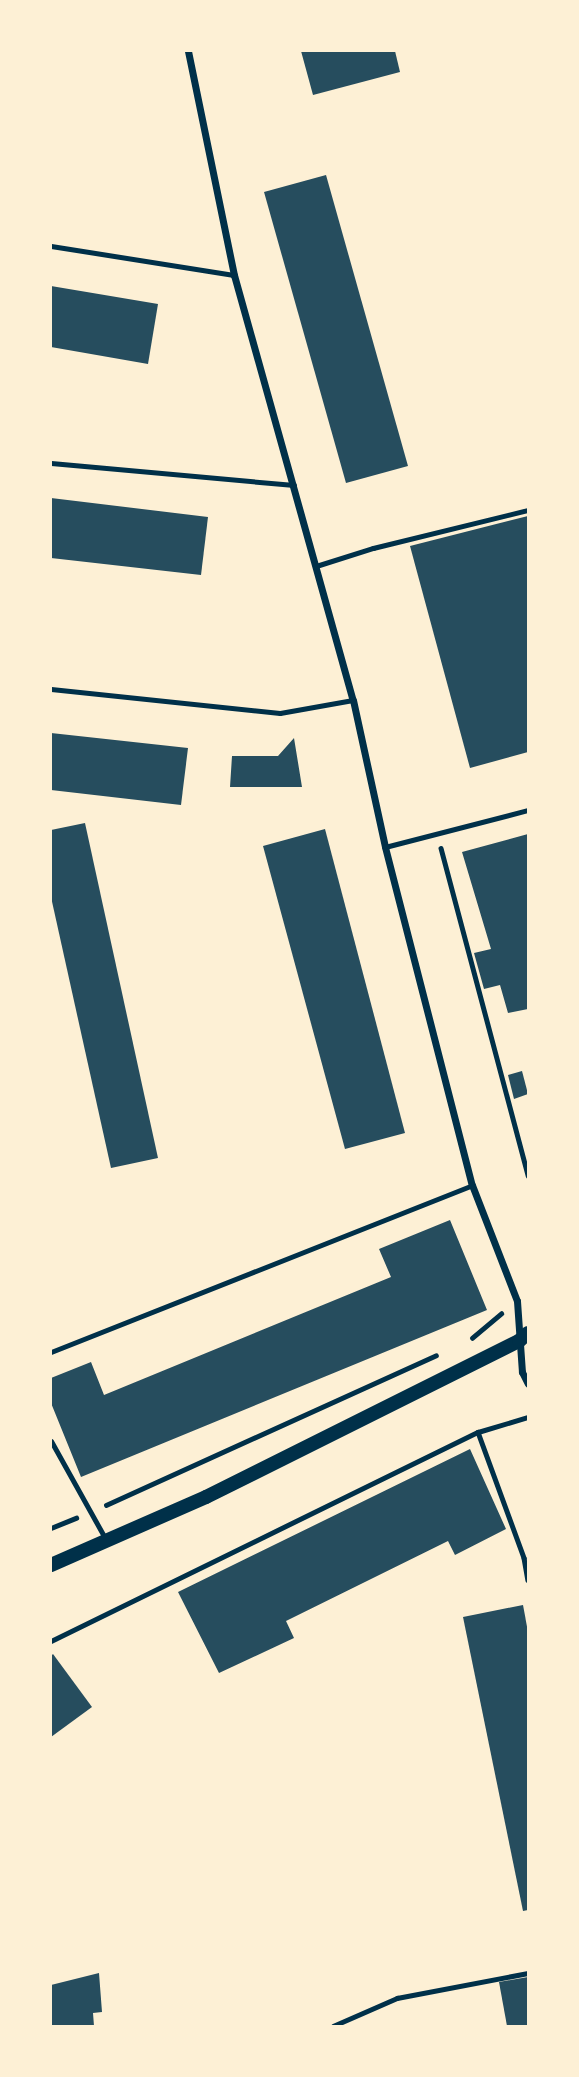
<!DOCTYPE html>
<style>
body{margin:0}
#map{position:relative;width:579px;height:2077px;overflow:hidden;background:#fdf0d5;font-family:Inter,sans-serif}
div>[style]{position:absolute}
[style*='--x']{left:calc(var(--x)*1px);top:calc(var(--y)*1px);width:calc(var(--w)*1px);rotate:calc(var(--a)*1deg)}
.building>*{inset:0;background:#264d5e}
.path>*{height:4.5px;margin:-2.25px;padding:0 2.25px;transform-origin:2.25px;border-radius:2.25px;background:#003049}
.service>*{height:5px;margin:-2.5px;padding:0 2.5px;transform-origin:2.5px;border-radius:2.5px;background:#003049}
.minor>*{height:7px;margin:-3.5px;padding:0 3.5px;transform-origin:3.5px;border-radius:3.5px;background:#003049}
.secondary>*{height:14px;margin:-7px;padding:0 7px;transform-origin:7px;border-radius:7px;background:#003049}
span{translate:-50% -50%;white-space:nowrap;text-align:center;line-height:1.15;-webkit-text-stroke:5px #fdf0d5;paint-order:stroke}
.frame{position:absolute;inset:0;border:52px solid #fdf0d5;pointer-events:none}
</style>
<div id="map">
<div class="building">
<i style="clip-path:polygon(301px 51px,395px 51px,400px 72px,313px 95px)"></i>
<i style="clip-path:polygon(326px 175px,408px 466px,346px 483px,264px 192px)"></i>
<i style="clip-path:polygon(51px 286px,158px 304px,148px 364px,51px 347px)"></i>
<i style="clip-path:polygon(51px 498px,208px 517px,201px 575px,51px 558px)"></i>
<i style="clip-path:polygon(528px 516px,528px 752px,470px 768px,410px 546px)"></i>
<i style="clip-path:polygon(51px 733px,188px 748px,181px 805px,51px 790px)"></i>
<i style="clip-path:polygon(294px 738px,302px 787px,230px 787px,232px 756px,278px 756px)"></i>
<i style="clip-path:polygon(85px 823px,158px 1158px,111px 1168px,51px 897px,51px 830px)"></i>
<i style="clip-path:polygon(325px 829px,405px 1133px,345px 1149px,263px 846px)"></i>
<i style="clip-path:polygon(528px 834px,528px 1009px,508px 1013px,500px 985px,484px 989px,474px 953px,491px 949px,462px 852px)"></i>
<i style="clip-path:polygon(522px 1071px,528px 1094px,514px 1099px,508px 1075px)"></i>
<i style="clip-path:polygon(450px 1220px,487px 1310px,81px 1477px,51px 1403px,51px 1378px,91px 1362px,104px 1395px,391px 1277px,379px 1249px)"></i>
<i style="clip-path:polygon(470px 1449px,506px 1529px,455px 1555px,448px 1541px,286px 1621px,294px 1638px,219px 1673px,178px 1592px)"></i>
<i style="clip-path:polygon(523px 1605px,528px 1632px,528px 1910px,523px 1911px,463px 1617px)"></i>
<i style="clip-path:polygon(53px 1654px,92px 1707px,51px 1737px,51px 1656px)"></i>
<i style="clip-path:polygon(99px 1973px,102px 2012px,93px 2013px,94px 2026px,51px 2026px,51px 1985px)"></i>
<i style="clip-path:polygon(528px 1977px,528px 2026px,507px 2026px,499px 1982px)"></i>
</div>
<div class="path">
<i style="--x:441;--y:848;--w:339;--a:75.1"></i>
<i style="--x:472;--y:1338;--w:38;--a:-40"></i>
<i style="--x:478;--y:1432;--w:52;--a:-16.7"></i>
<i style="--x:106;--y:1505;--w:362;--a:-24.4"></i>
<i style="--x:51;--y:1528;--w:27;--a:-22"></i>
<i style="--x:51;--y:1641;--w:475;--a:-26.1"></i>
<i style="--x:478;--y:1432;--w:134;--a:69.9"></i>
<i style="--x:524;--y:1558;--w:22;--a:80"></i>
<i style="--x:333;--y:2026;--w:70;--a:-23.6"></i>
<i style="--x:397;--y:1998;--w:133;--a:-10.8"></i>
</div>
<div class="service">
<i style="--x:51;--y:246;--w:185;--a:9"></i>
<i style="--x:51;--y:463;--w:244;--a:5.2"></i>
<i style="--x:316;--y:566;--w:60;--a:-17.5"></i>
<i style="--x:373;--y:548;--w:160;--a:-13.8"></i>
<i style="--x:51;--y:689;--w:230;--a:6"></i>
<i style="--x:280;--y:713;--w:74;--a:-10.1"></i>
<i style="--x:385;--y:847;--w:148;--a:-14.5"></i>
<i style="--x:51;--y:1352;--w:453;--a:-21.6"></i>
<i style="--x:51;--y:1441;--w:113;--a:60.9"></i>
</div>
<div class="minor">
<i style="--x:188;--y:51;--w:229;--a:78.4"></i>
<i style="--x:234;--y:275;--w:441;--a:74.4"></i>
<i style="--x:353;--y:700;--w:150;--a:77.7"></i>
<i style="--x:385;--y:847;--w:349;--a:75.6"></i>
<i style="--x:472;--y:1185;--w:124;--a:68.8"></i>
<i style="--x:517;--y:1301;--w:71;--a:86"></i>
<i style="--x:522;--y:1372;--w:13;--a:63"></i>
</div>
<div class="secondary">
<i style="--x:51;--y:1565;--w:169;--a:-23.7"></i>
<i style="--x:206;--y:1497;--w:350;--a:-26.5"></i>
<i style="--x:519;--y:1341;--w:12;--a:-42"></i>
</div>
<div class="frame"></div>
</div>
